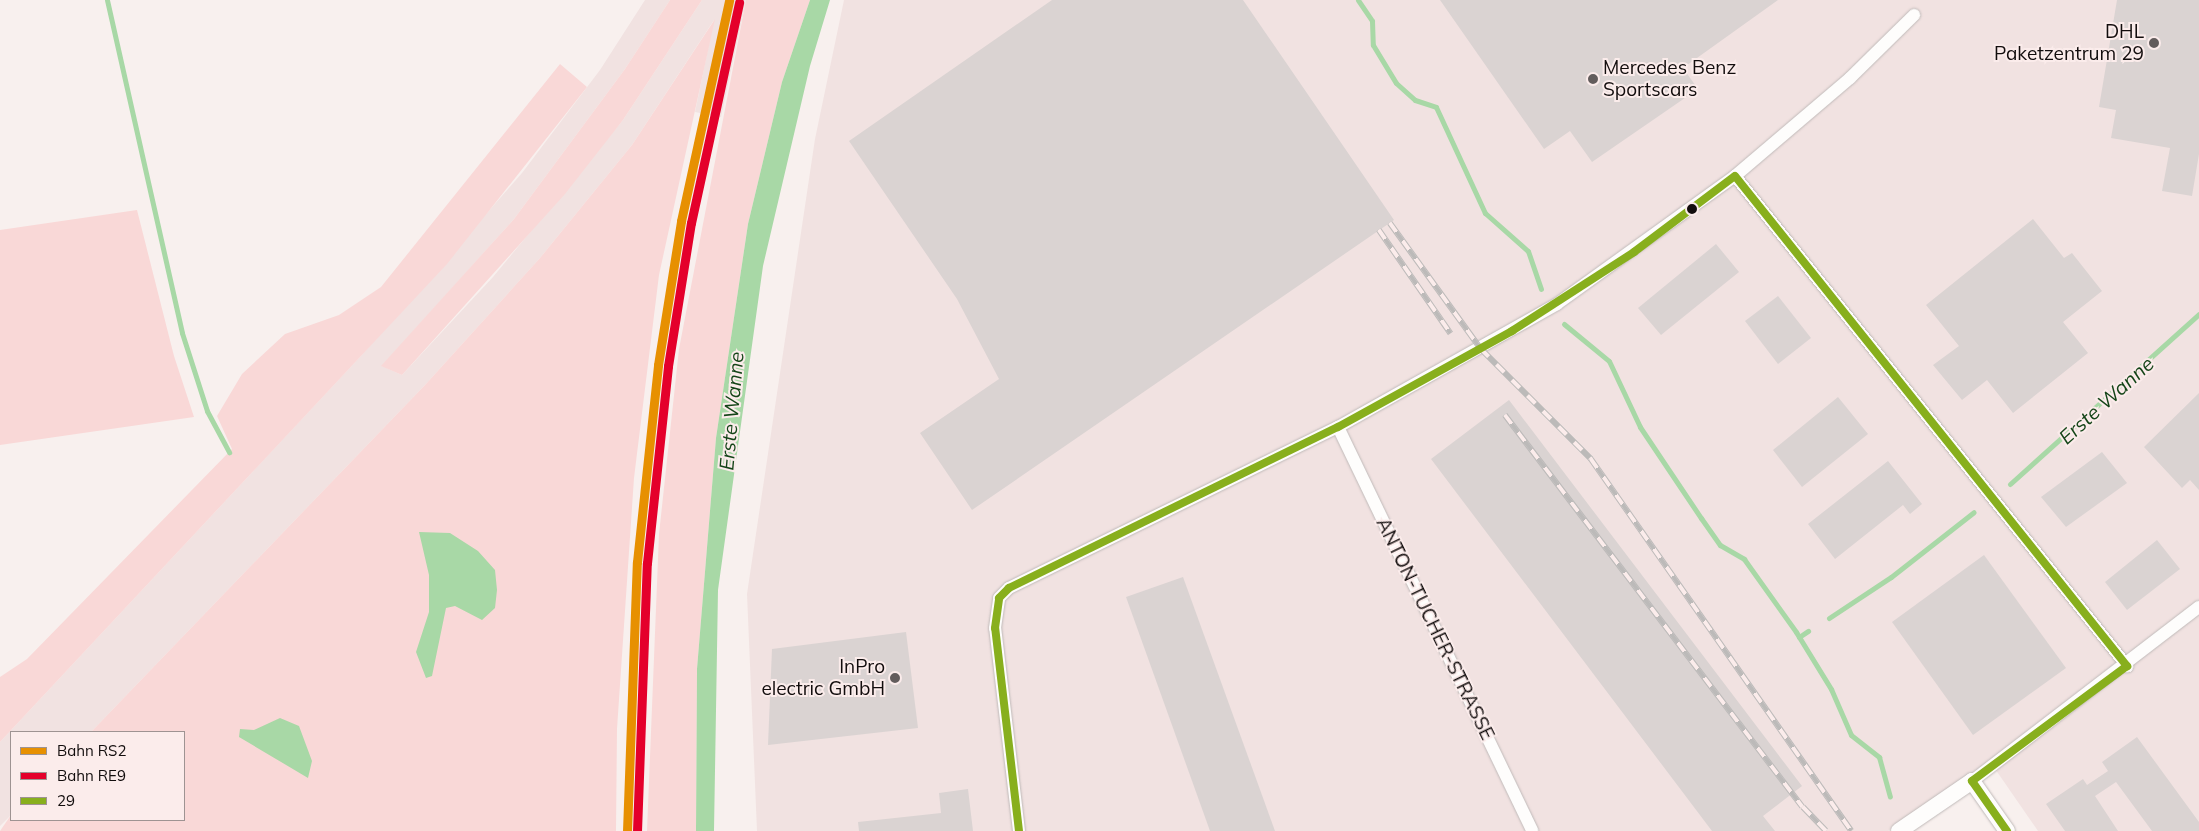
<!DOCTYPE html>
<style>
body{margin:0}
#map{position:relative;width:2199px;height:831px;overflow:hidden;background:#f8f0ee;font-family:Mulish,sans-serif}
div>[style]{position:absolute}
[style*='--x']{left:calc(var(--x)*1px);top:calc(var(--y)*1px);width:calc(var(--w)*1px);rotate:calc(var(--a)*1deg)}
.built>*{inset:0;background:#f1e2e1}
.green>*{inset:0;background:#f9d8d7}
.water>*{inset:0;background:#a8d8a6}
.stream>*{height:5px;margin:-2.5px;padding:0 2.5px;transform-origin:2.5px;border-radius:2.5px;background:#a8d8a6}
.building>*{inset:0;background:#dad3d2}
.roads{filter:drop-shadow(0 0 1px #c0bab9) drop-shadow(0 0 1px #c0bab9)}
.minor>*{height:12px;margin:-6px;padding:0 6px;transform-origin:6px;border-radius:6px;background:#fefdfc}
.tertiary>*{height:16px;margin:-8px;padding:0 8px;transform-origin:8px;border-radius:8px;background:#fefdfc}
.rail>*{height:5.5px;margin-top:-2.75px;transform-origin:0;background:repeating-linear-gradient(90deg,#fbeceb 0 11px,#bcbab9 0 22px);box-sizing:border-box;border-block:1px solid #bcbab9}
.bus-1>*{height:8px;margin:-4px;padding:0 4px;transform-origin:4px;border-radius:4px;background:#88af1d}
.rail-1>*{height:9px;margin:-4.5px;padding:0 4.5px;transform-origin:4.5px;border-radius:4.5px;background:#e79001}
.rail-2>*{height:9px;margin:-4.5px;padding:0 4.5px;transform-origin:4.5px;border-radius:4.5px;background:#e4002b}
.dots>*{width:14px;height:14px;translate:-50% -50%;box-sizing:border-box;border:2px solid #fbeceb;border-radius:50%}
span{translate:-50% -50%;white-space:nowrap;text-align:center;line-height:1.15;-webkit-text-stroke:4px #fbeceb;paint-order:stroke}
.poi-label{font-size:19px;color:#120d0d}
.right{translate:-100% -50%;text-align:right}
.left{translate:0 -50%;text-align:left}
.street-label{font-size:19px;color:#120d0d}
.water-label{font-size:20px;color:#144518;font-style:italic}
.legend{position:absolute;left:10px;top:731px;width:175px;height:90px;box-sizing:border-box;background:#fbeceb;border:1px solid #9e9392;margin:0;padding:6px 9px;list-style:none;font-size:15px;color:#120d0d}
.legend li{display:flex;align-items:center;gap:10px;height:25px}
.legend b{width:25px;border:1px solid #9e9392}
</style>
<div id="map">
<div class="built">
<i style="clip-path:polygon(645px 0,670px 0,625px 69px,514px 219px,382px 366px,402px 375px,493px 277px,623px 120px,702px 0,746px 0,721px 117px,695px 112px,714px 20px,632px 145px,540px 258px,425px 385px,91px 732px,11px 732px,11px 815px,0 826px,0 742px,360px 357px,522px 173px,600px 70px)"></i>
<i style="clip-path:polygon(844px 0,2199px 0,2199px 831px,2038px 831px,1991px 763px,1888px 831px,757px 831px,747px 594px,815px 139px)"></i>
</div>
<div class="green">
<i style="clip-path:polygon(670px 0,702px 0,623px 120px,565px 194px,402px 375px,381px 366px,514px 219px,625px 69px)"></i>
<i style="clip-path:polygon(746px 0,810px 0,782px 82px,748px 224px,716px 438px,697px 669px,696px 831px,647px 831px,659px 534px,679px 349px)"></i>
<i style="clip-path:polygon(715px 19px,659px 275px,634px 478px,617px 729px,616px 831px,0 831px,11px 815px,11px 820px,184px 820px,184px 732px,91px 732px,425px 385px,540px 258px,632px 145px)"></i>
<i style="clip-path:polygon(560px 64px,587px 87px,447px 264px,0 742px,0 677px,27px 659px,232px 449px,217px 416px,242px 374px,285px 334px,339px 315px,381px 287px)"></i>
<i style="clip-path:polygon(137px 210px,174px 356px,194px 417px,0 445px,0 230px)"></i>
</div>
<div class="water">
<i style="clip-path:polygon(810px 0,830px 0,810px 66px,763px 266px,718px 590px,714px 831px,696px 831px,697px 669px,716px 438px,748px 224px,782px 82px)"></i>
<i style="clip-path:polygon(419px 532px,450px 533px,478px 551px,495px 570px,497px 590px,495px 608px,482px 620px,455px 606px,446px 608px,432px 676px,426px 678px,416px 652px,429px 612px,429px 575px)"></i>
<i style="clip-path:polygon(280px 718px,299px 726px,312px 761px,308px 778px,239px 737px,240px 729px,254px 730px)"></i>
</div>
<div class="stream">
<i style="--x:107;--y:0;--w:341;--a:77.3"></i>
<i style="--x:182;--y:333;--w:82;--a:72.2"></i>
<i style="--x:207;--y:411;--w:47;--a:61.8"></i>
<i style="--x:1358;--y:0;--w:25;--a:56"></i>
<i style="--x:1372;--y:21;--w:24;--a:88"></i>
<i style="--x:1373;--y:45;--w:44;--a:58.8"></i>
<i style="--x:1396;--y:83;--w:25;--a:42"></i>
<i style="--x:1415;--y:100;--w:22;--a:18"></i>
<i style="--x:1436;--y:107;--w:117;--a:65.2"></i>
<i style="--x:1485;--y:213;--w:57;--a:41.5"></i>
<i style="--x:1528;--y:251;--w:40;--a:71.1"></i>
<i style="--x:1564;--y:324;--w:58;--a:39.4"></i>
<i style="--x:1609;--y:361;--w:73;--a:64.8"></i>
<i style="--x:1640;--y:427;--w:110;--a:56.2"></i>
<i style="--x:1701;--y:518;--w:33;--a:55"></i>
<i style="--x:1720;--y:545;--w:28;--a:30"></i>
<i style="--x:1744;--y:559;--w:90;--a:54.5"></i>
<i style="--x:1796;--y:632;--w:67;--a:58.4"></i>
<i style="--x:1831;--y:689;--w:50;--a:66.5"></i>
<i style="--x:1851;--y:735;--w:36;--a:38"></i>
<i style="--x:1879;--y:757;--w:41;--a:74.6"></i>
<i style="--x:2010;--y:484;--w:254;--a:-42"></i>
<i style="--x:1829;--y:618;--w:74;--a:-33.5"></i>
<i style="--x:1891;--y:577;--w:105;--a:-38.1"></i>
<i style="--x:1799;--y:637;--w:11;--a:-34"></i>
</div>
<div class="building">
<i style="clip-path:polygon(1052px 0,1243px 0,1394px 220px,972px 510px,920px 433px,999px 379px,957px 299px,849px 141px)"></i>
<i style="clip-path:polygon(1440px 0,1778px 0,1683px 68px,1698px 89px,1592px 162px,1570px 131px,1544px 149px)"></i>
<i style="clip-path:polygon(2117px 0,2199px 0,2199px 154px,2192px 196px,2162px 191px,2170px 148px,2111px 138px,2116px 110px,2099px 107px)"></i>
<i style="clip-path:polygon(2033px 219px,2064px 258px,2072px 253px,2102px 291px,2063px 322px,2088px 353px,2013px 413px,1987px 380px,1962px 400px,1933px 365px,1959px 346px,1926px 305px)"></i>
<i style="clip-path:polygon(1716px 244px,1739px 272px,1661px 335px,1638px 308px)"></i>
<i style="clip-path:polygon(1778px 296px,1811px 338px,1778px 364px,1745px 321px)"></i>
<i style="clip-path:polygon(2199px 393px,2199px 490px,2190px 480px,2182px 488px,2144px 447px)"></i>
<i style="clip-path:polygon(1838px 397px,1868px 434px,1802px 487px,1773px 450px)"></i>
<i style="clip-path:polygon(1509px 400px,1802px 786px,1763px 816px,1775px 831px,1712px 831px,1431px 459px)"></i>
<i style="clip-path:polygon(2102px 452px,2127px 483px,2066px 527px,2041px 497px)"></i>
<i style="clip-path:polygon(1888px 461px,1922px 504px,1910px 514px,1903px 505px,1835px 559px,1808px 524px)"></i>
<i style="clip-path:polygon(2157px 540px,2180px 569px,2127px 610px,2105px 582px)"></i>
<i style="clip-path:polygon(1984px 555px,2066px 668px,1973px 735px,1892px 622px)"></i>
<i style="clip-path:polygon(1183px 577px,1275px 831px,1210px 831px,1126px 597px)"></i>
<i style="clip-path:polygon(906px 632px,918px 728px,768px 745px,772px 649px)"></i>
<i style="clip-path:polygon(2137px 737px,2199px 822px,2199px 831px,2152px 831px,2116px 782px,2095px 796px,2118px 831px,2065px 831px,2046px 804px,2083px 779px,2087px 785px,2108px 771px,2102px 762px)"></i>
<i style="clip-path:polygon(968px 789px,973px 831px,859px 831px,858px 822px,941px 813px,939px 793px)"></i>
</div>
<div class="roads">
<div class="minor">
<i style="--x:1735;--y:176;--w:628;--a:51.34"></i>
<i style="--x:1338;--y:427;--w:448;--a:64.3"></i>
<i style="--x:1972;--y:781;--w:286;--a:-37.5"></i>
<i style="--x:1019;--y:831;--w:204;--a:-96.7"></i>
<i style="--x:995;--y:628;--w:30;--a:-82"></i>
<i style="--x:999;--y:598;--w:14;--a:-45"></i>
<i style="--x:1009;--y:588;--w:366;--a:-26.1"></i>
<i style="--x:1338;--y:427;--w:251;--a:-29.3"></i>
<i style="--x:1557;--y:304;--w:219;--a:-35.7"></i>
<i style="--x:1735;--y:176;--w:151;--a:-40.4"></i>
<i style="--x:1850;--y:78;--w:90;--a:-44.5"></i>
</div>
<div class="tertiary">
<i style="--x:1899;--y:831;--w:88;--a:-34.4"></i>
<i style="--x:1972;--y:781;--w:61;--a:55"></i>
</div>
</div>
<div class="rail">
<i style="--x:1390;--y:223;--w:155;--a:54.2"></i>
<i style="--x:1481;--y:349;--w:156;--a:45"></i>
<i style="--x:1591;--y:459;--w:454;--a:55"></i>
<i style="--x:1379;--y:230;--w:126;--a:55.3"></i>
<i style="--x:1505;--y:415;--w:492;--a:52.8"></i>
<i style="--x:1803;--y:807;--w:33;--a:46"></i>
</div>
<div class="bus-1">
<i style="--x:1735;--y:176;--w:628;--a:51.34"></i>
<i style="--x:1972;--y:781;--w:193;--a:-36.6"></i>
<i style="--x:1972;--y:781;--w:61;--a:55"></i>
<i style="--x:1019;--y:831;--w:204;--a:-96.7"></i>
<i style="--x:995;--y:628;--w:30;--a:-82"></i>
<i style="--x:999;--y:598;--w:14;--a:-45"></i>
<i style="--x:1009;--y:588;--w:366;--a:-26.1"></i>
<i style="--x:1338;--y:427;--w:199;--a:-28.9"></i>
<i style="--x:1512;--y:331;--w:145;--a:-32.9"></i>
<i style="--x:1634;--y:252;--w:126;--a:-37"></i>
</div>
<div class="rail-1">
<i style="--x:627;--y:831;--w:269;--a:-87.9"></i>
<i style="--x:637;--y:562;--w:198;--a:-83.9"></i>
<i style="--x:658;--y:365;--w:146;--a:-80.9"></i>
<i style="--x:681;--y:221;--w:226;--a:-77.7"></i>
</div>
<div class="rail-2">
<i style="--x:637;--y:831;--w:268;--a:-87.9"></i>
<i style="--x:647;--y:563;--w:198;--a:-83.9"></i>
<i style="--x:668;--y:366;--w:145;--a:-80.9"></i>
<i style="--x:691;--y:223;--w:226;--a:-77.7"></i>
</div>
<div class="dots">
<i style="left:2154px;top:43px;background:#625c5c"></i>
<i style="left:1593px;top:79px;background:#625c5c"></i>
<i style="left:1692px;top:209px;background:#120d0d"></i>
<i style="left:895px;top:678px;background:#625c5c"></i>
</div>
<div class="poi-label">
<span class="right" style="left:2144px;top:43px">DHL<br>Paketzentrum 29</span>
<span class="left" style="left:1603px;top:79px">Mercedes Benz<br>Sportscars</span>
<span class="right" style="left:885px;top:678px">InPro<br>electric GmbH</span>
</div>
<div class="street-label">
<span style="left:1435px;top:629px;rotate:64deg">ANTON-TUCHER-STRASSE</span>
</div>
<div class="water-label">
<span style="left:2106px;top:400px;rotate:-42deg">Erste Wanne</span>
<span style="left:731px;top:411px;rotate:-85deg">Erste Wanne</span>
</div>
<ul class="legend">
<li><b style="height:6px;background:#e79001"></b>Bahn RS2</li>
<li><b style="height:6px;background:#e4002b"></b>Bahn RE9</li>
<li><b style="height:6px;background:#88af1d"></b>29</li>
</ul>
</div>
